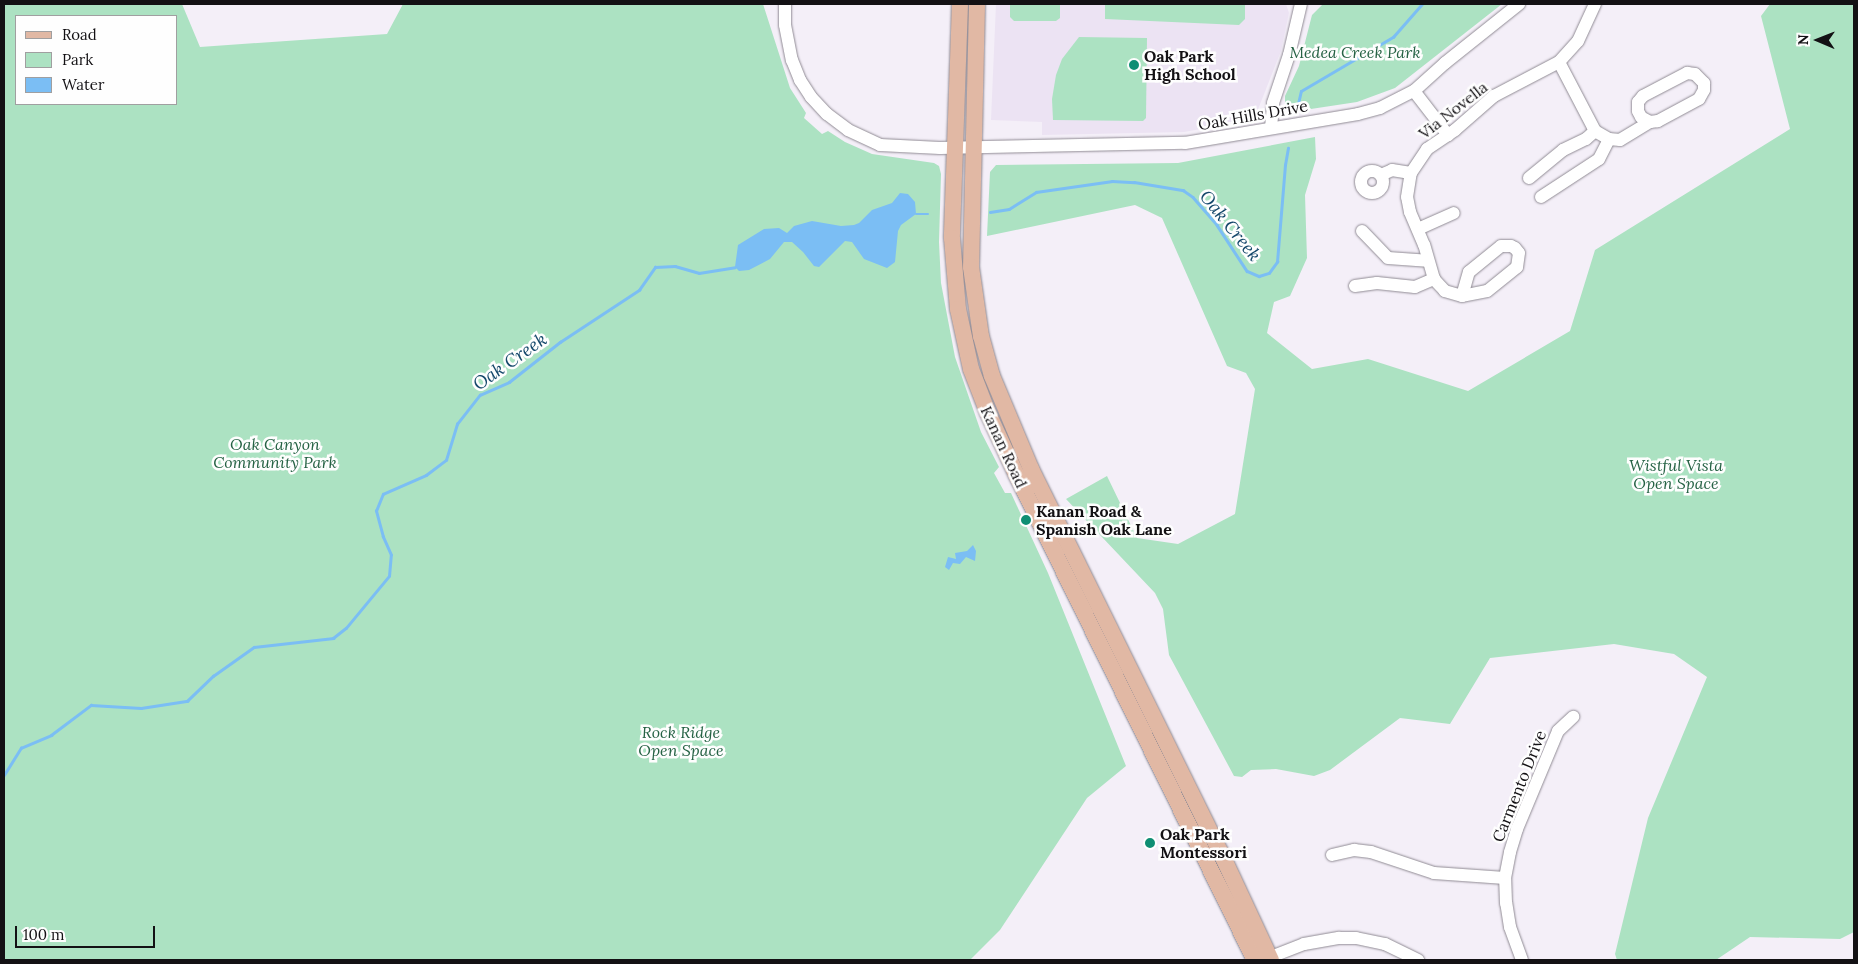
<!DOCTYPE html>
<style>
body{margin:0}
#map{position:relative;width:1858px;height:964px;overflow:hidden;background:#f4eff8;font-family:Lora,serif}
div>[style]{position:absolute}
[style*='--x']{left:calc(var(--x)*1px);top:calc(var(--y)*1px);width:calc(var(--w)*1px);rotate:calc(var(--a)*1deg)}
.built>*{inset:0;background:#ece3f3}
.green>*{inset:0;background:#ace2c2}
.water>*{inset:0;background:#7bbef4}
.stream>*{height:2.5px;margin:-1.25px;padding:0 1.25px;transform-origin:1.25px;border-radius:1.25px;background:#7bbef4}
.roads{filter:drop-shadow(0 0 1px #908b94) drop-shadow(0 0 1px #908b94)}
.minor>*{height:12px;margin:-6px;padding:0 6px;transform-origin:6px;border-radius:6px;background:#fff}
.minor>.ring{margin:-6px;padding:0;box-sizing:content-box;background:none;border:12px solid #fff;border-radius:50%}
.major>*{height:16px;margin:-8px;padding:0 8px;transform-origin:8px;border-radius:8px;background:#e1b8a4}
.dots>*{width:14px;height:14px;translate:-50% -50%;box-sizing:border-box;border:2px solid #fefefe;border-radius:50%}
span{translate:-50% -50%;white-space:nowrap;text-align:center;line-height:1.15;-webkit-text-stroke:5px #fefefe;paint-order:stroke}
.park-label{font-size:16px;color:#256244;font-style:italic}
.poi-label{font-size:16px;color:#131114;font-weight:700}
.left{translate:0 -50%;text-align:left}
.street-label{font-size:16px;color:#131114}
.water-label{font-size:18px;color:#15486b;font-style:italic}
.frame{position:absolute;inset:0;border:5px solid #131114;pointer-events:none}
.legend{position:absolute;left:15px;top:15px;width:162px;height:90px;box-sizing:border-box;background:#fefefe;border:1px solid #a09fa0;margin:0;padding:6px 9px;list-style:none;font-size:15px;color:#131114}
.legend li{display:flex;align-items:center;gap:10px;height:25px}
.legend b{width:25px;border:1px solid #a09fa0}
.north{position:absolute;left:1793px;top:15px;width:50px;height:50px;-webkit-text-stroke:4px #fefefe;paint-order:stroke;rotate:271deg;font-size:14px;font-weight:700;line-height:20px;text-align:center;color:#131114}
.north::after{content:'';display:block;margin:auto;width:18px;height:22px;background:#131114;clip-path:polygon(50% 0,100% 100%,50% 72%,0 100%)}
.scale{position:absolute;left:15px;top:926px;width:140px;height:22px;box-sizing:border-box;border:2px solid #131114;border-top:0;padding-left:6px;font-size:15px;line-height:18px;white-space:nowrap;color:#131114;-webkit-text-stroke:4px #fefefe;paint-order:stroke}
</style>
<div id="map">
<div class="built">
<i style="clip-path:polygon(996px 4px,1286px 4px,1289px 13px,1281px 51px,1255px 117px,1245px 121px,1184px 132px,1042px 135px,1042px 122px,991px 120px)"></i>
</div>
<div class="green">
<i style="clip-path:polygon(evenodd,4px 4px,182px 4px,200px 47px,387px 34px,403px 4px,763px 4px,790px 88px,806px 113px,804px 118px,822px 134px,828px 131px,845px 142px,872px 154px,934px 163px,939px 166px,941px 174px,939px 242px,941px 283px,955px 357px,981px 432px,999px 467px,994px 473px,1005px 493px,1011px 493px,1048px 573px,1126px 766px,1087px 798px,1000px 930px,970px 960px,4px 960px,4px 4px,16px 16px,176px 16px,176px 104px,16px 104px,16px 16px)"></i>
<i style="clip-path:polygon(1010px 4px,1060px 4px,1060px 18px,1056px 21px,1014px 21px,1010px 17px)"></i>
<i style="clip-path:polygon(1105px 4px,1245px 4px,1245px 19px,1239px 25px,1105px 19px)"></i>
<i style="clip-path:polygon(1323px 4px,1502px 4px,1395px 88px,1357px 102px,1291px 112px,1285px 110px,1285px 96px,1299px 66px,1312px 15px)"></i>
<i style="clip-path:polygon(1770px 4px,1854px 4px,1854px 932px,1840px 939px,1750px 937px,1716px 960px,1617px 960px,1615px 954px,1648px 818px,1707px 677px,1674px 654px,1614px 644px,1490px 658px,1450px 724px,1400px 718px,1330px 770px,1314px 776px,1276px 769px,1251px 770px,1242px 777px,1234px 776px,1169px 655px,1163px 609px,1155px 593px,1066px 499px,1107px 476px,1137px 538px,1178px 544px,1235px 514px,1255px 389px,1246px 373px,1227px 366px,1162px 218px,1135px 205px,987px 236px,990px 172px,996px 165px,1178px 163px,1315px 137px,1316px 159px,1305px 195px,1307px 258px,1290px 296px,1274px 302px,1267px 333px,1312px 369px,1368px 359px,1468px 391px,1570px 331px,1595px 250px,1790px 129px,1761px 16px)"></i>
<i style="clip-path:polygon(1079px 37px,1147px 38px,1146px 118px,1143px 121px,1053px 120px,1052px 99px,1056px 75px,1062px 59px)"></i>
</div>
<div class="water">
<i style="clip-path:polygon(900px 193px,908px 194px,915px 202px,916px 214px,901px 225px,898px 231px,895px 262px,887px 268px,864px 259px,852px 242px,845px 241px,819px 267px,814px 266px,803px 252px,792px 242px,784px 242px,770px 259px,749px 270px,739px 271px,735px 267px,738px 245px,764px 229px,779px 228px,787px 233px,794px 226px,812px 221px,841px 226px,854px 225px,859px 223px,872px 210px,892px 203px)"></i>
<i style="clip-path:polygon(973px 545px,976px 551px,975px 561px,966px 557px,960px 564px,953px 563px,949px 570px,945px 567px,948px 557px,956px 559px,955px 553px,967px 551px)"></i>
</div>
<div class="stream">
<i style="--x:1297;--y:108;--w:17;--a:-77"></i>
<i style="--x:1301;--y:91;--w:107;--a:-30.4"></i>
<i style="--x:1393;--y:37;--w:44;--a:-48.7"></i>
<i style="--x:990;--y:212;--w:19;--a:-9"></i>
<i style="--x:1009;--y:209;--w:32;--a:-32"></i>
<i style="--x:1036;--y:192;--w:77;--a:-8.2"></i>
<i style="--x:1112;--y:181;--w:22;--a:3"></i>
<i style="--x:1134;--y:182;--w:50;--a:9.3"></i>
<i style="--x:1183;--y:190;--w:12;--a:35"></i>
<i style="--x:1193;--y:197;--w:37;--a:49"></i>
<i style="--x:1217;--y:225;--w:55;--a:56.9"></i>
<i style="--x:1247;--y:271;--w:13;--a:23"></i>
<i style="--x:1259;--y:276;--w:10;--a:-17"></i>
<i style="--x:1269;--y:273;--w:14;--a:-54"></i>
<i style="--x:1277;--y:262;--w:97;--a:-85.3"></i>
<i style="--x:1285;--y:165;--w:17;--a:-80"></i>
<i style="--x:916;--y:214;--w:12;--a:0"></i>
<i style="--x:4;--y:775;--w:32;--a:-58"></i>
<i style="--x:21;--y:748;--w:33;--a:-23"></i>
<i style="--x:51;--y:735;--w:50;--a:-36.9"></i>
<i style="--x:91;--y:705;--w:50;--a:3.4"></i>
<i style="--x:141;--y:708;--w:47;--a:-8.7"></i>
<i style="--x:187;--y:701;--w:36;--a:-44"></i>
<i style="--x:213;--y:676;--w:50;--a:-35.3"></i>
<i style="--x:254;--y:647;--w:80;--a:-6.5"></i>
<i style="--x:333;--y:638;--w:16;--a:-38"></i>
<i style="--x:346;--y:628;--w:67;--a:-50.4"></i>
<i style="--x:389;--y:576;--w:21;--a:-85"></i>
<i style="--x:391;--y:555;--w:20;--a:-114"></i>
<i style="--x:383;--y:537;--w:27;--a:-105"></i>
<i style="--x:376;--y:511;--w:18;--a:-68"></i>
<i style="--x:383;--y:494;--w:47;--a:-23.8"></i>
<i style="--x:426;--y:475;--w:25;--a:-37"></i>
<i style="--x:446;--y:460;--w:38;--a:-73"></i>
<i style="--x:457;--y:424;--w:37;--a:-52"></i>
<i style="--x:480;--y:395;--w:32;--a:-24"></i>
<i style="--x:509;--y:382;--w:65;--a:-38.1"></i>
<i style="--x:560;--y:342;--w:95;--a:-33.4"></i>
<i style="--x:639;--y:290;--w:28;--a:-55"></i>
<i style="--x:655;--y:267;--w:20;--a:-3"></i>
<i style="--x:675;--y:266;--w:25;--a:16"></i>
<i style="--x:699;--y:273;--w:36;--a:-9"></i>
</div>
<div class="roads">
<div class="minor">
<i style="--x:785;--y:4;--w:21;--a:90"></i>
<i style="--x:785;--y:25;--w:36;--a:79"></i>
<i style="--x:792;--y:60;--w:22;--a:68"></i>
<i style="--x:800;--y:80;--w:20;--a:57"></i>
<i style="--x:811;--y:97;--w:23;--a:47"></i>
<i style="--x:827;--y:114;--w:26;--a:37"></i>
<i style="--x:848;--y:130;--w:35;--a:25"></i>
<i style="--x:880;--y:145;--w:60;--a:2.9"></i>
<i style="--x:940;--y:148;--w:245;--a:-1.2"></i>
<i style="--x:1185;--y:143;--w:175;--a:-9.5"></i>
<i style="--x:1358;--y:114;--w:23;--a:-15"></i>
<i style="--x:1380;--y:108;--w:38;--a:-27"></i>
<i style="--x:1414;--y:91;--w:42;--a:-42.1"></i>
<i style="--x:1445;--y:63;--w:95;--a:-38.6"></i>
<i style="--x:1559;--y:62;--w:78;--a:62.4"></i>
<i style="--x:1595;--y:131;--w:16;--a:30"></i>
<i style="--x:1609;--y:139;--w:11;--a:5"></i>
<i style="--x:1620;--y:140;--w:35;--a:-31"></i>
<i style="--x:1687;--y:73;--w:8;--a:7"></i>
<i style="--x:1695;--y:74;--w:13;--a:45"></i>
<i style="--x:1704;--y:83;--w:7;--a:90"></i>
<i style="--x:1704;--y:90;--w:10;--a:119"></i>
<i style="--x:1699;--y:99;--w:47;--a:151.8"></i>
<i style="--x:1658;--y:121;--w:8;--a:173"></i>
<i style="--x:1650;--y:122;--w:10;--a:-151"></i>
<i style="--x:1641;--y:117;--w:7;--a:-117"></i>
<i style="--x:1638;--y:111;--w:9;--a:-90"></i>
<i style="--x:1638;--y:102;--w:8;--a:-50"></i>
<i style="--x:1643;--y:96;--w:50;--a:-27.6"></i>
<i style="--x:1414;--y:91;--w:56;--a:52.3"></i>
<i style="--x:1271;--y:128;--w:25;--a:-85"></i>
<i style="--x:1273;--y:103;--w:51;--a:-71.6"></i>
<i style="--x:1289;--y:55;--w:52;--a:-76.8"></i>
<i class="ring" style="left:1361px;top:171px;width:10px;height:10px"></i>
<i style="--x:1381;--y:175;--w:12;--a:-24"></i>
<i style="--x:1392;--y:170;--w:19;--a:9"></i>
<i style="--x:1529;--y:178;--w:44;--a:-39.5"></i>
<i style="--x:1563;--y:150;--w:25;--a:-26"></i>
<i style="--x:1586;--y:139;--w:12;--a:-42"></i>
<i style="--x:1541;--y:197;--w:69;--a:-33.2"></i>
<i style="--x:1599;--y:159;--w:22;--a:-63"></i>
<i style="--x:1418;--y:229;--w:39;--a:-24"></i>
<i style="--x:1362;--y:231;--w:37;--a:46"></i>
<i style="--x:1388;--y:258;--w:39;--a:4"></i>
<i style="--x:1501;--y:246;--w:10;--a:0"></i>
<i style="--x:1511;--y:246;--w:4;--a:27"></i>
<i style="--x:1515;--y:248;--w:6;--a:51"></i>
<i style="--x:1519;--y:253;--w:14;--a:98"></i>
<i style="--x:1517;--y:267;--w:38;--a:141"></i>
<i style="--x:1487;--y:291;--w:25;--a:169"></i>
<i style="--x:1462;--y:296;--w:25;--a:-74"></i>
<i style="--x:1469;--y:272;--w:41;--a:-39.1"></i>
<i style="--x:1355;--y:286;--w:22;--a:-8"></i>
<i style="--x:1377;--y:283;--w:38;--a:6"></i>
<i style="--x:1415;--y:287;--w:21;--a:-23"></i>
<i style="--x:1462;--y:296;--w:18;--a:-164"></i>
<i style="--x:1445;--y:291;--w:16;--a:-133"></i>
<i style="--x:1434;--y:279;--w:35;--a:-106"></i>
<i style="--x:1424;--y:245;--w:36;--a:-113"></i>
<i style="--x:1410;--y:212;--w:15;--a:-101"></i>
<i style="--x:1407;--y:197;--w:24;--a:-81"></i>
<i style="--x:1411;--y:173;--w:29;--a:-56"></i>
<i style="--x:1427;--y:149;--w:34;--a:-34"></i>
<i style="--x:1455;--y:130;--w:52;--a:-41.1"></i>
<i style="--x:1494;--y:96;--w:73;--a:-27.6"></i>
<i style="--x:1559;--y:62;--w:28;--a:-48"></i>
<i style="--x:1578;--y:41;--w:41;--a:-65.3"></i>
<i style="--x:1332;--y:855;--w:23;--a:-13"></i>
<i style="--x:1354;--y:850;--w:17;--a:7"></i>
<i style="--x:1371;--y:852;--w:66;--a:18.4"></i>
<i style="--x:1434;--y:873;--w:71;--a:4"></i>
<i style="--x:1263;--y:960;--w:44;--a:-21.3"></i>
<i style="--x:1304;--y:944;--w:36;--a:-10"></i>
<i style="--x:1339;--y:938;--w:17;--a:0"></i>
<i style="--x:1356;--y:938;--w:30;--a:12"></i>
<i style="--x:1385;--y:944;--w:37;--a:26"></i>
<i style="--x:1522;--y:960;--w:35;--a:-110"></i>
<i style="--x:1510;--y:927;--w:24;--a:-99"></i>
<i style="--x:1506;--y:903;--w:25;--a:-92"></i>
<i style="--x:1505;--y:878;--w:26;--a:-79"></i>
<i style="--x:1510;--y:852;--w:24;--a:-73"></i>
<i style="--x:1517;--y:829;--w:106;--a:-67.3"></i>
<i style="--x:1558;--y:731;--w:21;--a:-43"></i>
</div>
<div class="major">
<i style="--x:960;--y:4;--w:234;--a:92"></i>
<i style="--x:952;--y:238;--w:71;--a:85.2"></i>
<i style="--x:958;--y:309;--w:61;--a:77.8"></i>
<i style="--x:971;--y:369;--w:47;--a:68.9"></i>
<i style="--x:988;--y:413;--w:69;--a:65.3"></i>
<i style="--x:1017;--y:476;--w:539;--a:63.82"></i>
<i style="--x:977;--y:4;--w:263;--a:91.3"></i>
<i style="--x:971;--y:267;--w:70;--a:81.8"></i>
<i style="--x:981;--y:336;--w:41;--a:74.6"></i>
<i style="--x:992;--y:376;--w:101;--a:67.2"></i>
<i style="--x:1031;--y:469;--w:428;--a:63.7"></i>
<i style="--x:1221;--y:853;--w:118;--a:65"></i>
</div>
</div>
<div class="dots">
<i style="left:1134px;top:65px;background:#0e8e73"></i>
<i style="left:1026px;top:520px;background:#0e8e73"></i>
<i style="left:1150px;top:843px;background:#0e8e73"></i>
</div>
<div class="park-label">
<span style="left:1355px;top:52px">Medea Creek Park</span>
<span style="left:275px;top:453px">Oak Canyon<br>Community Park</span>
<span style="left:1676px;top:474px">Wistful Vista<br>Open Space</span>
<span style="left:681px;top:741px">Rock Ridge<br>Open Space</span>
</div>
<div class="poi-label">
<span class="left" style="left:1144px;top:65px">Oak Park<br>High School</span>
<span class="left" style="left:1036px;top:520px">Kanan Road &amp;<br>Spanish Oak Lane</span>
<span class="left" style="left:1160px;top:843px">Oak Park<br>Montessori</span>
</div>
<div class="street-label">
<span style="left:1453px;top:110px;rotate:-38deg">Via Novella</span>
<span style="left:1253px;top:115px;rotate:-10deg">Oak Hills Drive</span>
<span style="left:1004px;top:447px;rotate:65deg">Kanan Road</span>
<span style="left:1519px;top:786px;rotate:-68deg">Carmento Drive</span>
</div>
<div class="water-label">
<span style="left:1230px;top:226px;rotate:51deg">Oak Creek</span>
<span style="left:510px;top:362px;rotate:-35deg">Oak Creek</span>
</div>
<div class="frame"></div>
<ul class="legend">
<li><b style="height:6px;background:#e1b8a4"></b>Road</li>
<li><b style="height:14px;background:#ace2c2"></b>Park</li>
<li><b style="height:14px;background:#7bbef4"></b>Water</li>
</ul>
<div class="north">N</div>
<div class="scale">100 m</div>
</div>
